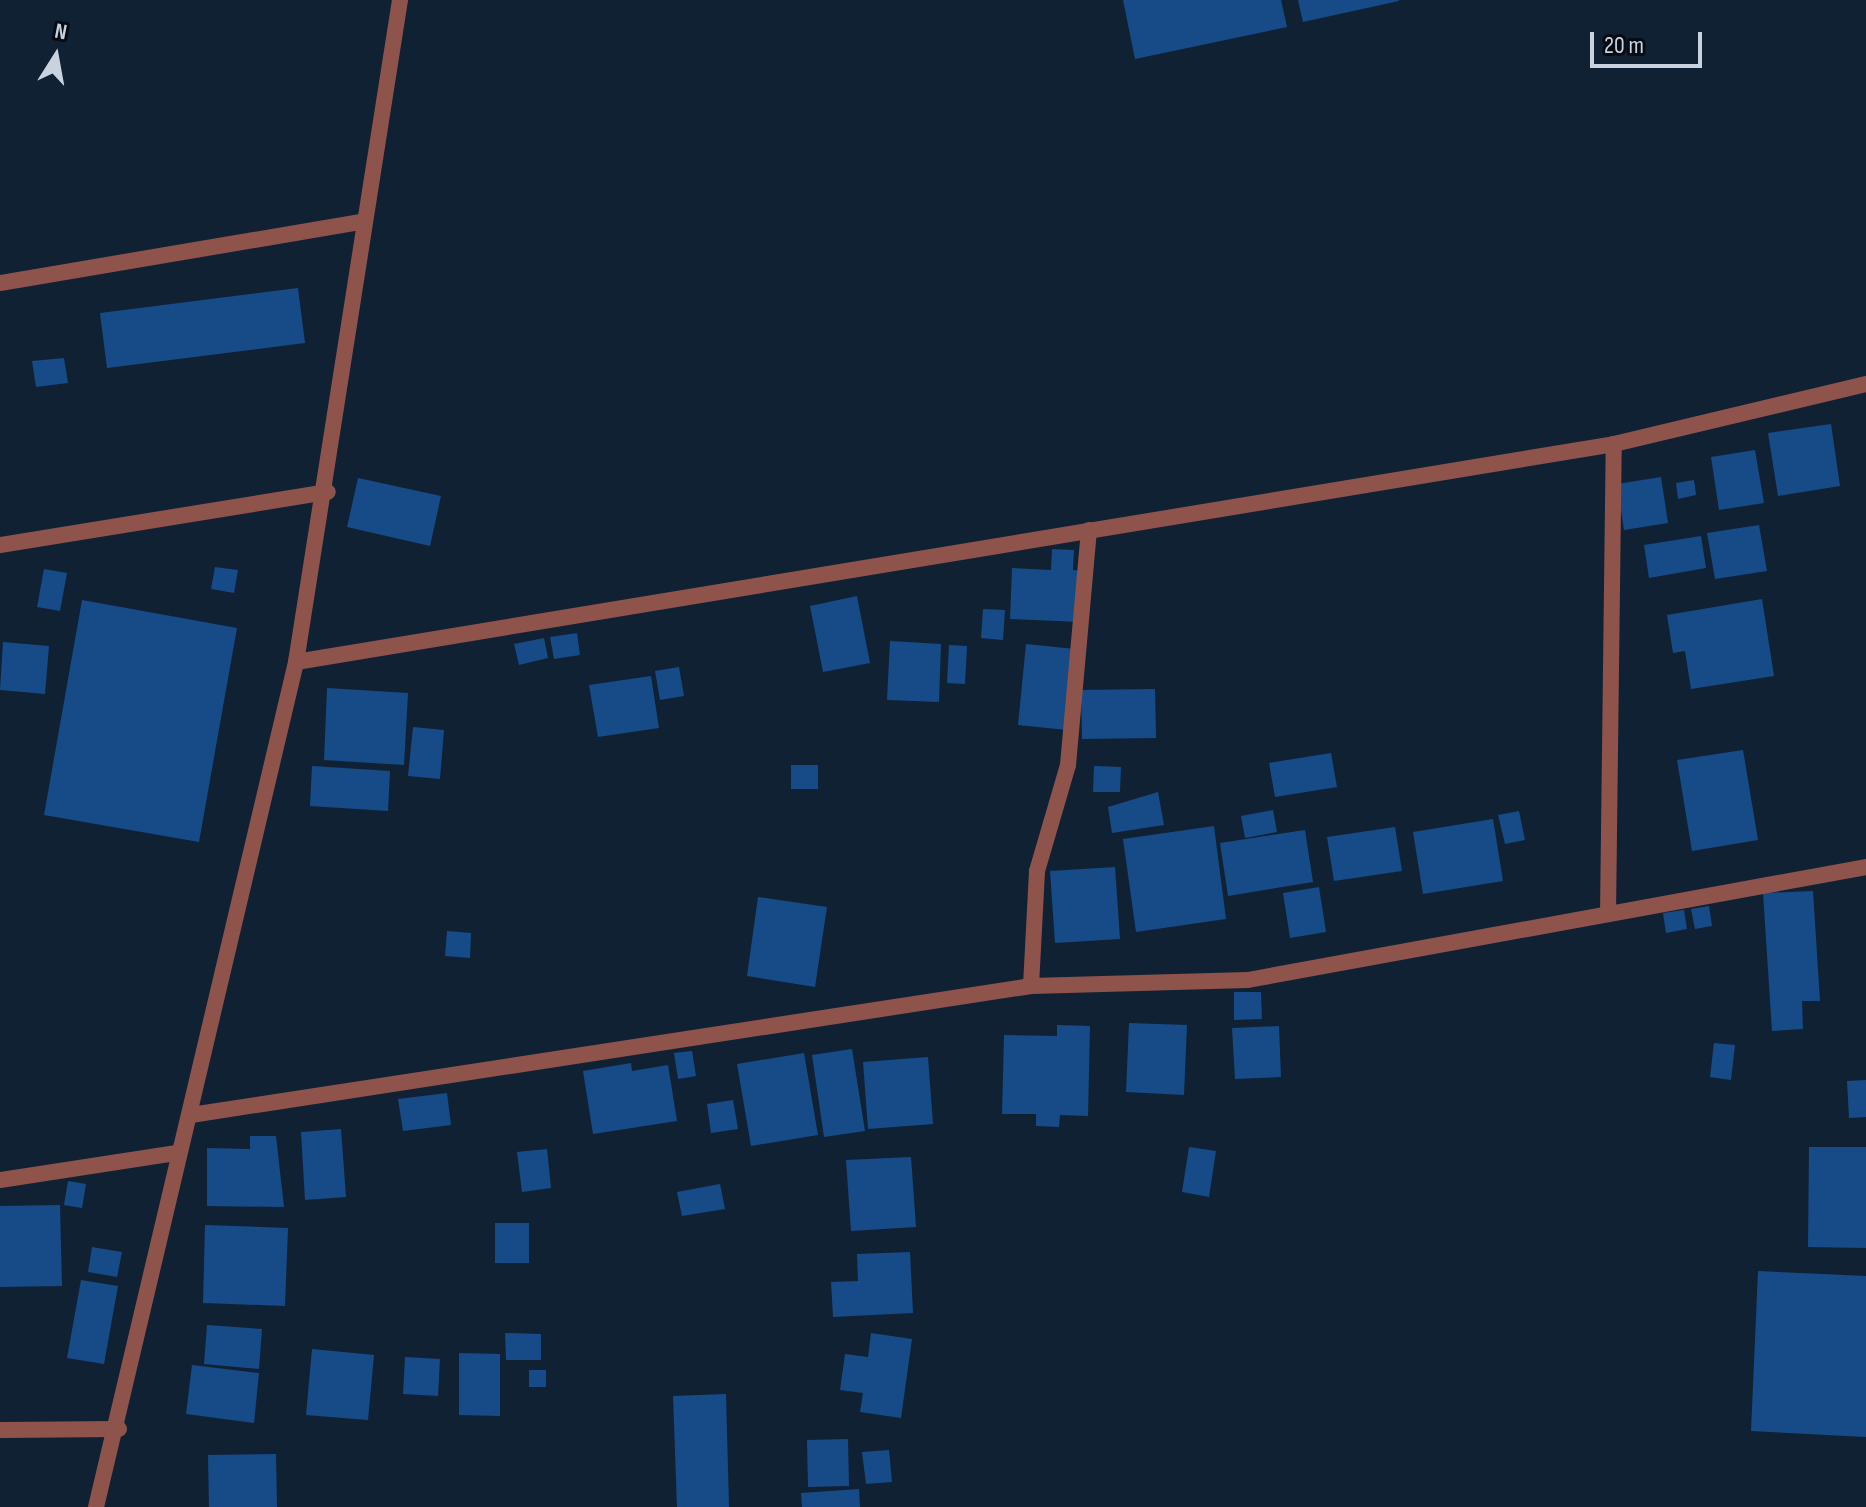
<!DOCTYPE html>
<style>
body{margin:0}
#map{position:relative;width:1866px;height:1507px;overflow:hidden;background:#112134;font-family:"Sofia Sans Condensed",sans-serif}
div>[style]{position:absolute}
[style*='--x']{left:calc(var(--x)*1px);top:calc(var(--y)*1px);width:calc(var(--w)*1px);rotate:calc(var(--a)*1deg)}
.building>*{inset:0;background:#164b87}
.service>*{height:16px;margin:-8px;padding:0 8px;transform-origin:8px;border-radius:8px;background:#8e544c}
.minor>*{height:16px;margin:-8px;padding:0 8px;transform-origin:8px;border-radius:8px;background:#8e544c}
span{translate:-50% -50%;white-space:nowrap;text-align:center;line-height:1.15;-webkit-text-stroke:6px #050a13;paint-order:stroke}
.north{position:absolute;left:16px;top:16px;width:80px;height:80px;-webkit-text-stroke:6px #050a13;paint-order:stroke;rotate:11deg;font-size:22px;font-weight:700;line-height:32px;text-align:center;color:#c9d3e0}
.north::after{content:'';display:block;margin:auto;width:28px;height:36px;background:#c9d3e0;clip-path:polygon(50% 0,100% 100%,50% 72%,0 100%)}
.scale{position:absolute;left:1590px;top:32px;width:112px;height:36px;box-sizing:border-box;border:4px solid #c9d3e0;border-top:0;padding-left:10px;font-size:24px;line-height:28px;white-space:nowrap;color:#c9d3e0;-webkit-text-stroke:6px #050a13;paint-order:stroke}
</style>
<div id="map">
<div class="building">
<i style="clip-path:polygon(1123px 0,1281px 0,1287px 27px,1135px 59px)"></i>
<i style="clip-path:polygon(1298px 0,1398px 0,1399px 1px,1303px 22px)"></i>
<i style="clip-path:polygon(298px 288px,305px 343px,107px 368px,100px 313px)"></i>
<i style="clip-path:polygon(64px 358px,68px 383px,36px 387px,32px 361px)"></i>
<i style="clip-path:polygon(1831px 424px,1840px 486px,1778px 496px,1768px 433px)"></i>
<i style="clip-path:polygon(1755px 450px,1764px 503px,1719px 510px,1711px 457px)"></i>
<i style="clip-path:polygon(1661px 477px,1668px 523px,1624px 530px,1617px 484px)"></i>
<i style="clip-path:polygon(358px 478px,441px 496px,430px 546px,347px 527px)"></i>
<i style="clip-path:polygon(1694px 480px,1696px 495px,1678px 499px,1676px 483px)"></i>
<i style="clip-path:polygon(1759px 525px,1767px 571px,1715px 579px,1707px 533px)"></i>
<i style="clip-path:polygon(1701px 536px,1706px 568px,1649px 578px,1644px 545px)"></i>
<i style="clip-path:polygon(1052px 549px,1074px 550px,1073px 570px,1082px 571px,1080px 622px,1010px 619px,1012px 568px,1051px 570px)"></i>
<i style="clip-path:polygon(215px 567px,238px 570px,234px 593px,211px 589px)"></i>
<i style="clip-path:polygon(44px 569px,67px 573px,60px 611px,37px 607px)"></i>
<i style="clip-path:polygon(857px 596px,870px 663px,823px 672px,810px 606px)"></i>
<i style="clip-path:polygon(1762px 599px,1774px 676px,1691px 689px,1685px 651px,1673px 653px,1667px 615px)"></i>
<i style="clip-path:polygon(82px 600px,237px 628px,199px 842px,44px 815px)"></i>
<i style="clip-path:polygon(983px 609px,1005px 610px,1003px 640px,981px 638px)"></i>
<i style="clip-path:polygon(577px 633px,580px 655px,554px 659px,550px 637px)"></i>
<i style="clip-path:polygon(544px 638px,548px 658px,519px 665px,514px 644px)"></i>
<i style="clip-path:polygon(890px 641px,941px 644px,939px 702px,887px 700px)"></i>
<i style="clip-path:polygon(3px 642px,49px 646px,45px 694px,0 690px)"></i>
<i style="clip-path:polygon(1026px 644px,1075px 649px,1067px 730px,1018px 725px)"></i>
<i style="clip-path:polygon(949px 645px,967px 646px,965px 684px,947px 683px)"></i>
<i style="clip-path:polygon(679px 667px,684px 696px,660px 700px,655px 671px)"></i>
<i style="clip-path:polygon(651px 676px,659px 728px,598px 737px,589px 685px)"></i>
<i style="clip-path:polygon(327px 688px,408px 693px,404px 765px,324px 760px)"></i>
<i style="clip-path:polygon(1155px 689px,1156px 738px,1082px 739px,1081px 690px)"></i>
<i style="clip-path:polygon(413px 727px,444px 730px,440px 779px,408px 776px)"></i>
<i style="clip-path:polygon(1743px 750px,1758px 840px,1692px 851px,1677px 760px)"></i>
<i style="clip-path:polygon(1331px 753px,1337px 787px,1275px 797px,1269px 763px)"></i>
<i style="clip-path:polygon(791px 765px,818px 765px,818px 789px,791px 789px)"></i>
<i style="clip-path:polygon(312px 766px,390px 771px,388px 811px,310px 806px)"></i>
<i style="clip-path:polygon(1094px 766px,1121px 767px,1120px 792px,1093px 792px)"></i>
<i style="clip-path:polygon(1158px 792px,1164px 825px,1112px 833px,1108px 807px)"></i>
<i style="clip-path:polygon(1273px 810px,1277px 832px,1245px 838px,1241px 816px)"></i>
<i style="clip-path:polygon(1519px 811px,1525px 840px,1505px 844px,1498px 815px)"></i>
<i style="clip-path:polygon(1493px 819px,1503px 881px,1423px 894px,1413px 832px)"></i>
<i style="clip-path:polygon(1214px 826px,1226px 919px,1136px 932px,1123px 839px)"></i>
<i style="clip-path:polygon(1395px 827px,1402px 871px,1334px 881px,1327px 837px)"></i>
<i style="clip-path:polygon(1305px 830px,1313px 882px,1228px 896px,1220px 843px)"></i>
<i style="clip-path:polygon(1115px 867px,1120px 939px,1055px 943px,1050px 871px)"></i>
<i style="clip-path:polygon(1319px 887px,1326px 932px,1290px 938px,1283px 893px)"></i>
<i style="clip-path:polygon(1813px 891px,1820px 1001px,1802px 1001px,1803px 1029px,1772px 1031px,1763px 893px)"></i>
<i style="clip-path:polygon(758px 897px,827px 907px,815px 987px,747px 976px)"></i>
<i style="clip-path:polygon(1709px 906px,1712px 926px,1695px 929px,1691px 909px)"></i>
<i style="clip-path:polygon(1684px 910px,1687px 929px,1666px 933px,1663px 913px)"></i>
<i style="clip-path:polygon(447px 931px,471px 933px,470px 958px,445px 956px)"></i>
<i style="clip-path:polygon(1234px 992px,1261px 992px,1262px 1019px,1234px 1020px)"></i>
<i style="clip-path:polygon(1129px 1023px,1187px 1025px,1184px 1095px,1126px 1092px)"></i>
<i style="clip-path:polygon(1057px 1025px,1090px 1026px,1088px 1116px,1060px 1115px,1059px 1127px,1036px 1126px,1036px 1114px,1002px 1114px,1004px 1035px,1057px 1036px)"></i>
<i style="clip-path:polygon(1279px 1026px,1281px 1077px,1235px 1079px,1232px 1028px)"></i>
<i style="clip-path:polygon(1714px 1043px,1735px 1045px,1731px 1080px,1710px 1077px)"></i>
<i style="clip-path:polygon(852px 1049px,865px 1131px,824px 1137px,812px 1055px)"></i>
<i style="clip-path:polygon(692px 1051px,696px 1076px,678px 1079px,674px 1053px)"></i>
<i style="clip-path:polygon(804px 1053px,818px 1135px,751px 1146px,737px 1064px)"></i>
<i style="clip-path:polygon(928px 1057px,933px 1124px,868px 1129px,863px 1062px)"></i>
<i style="clip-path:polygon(631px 1063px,632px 1071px,668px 1065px,677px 1121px,593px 1134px,583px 1071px)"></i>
<i style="clip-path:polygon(1866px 1080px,1866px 1117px,1849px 1118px,1847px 1081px)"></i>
<i style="clip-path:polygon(447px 1093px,451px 1125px,403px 1131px,398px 1099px)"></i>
<i style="clip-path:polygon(733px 1100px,738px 1129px,711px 1133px,707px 1104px)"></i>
<i style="clip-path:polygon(341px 1129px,346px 1197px,305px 1200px,301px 1132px)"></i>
<i style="clip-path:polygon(250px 1136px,276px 1136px,284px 1207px,207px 1206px,207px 1148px,250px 1149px)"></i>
<i style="clip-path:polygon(1189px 1147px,1216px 1151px,1209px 1197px,1182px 1192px)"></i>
<i style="clip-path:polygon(1809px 1147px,1866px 1147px,1866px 1248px,1808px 1247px)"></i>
<i style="clip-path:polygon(547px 1149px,551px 1188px,522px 1192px,517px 1152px)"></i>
<i style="clip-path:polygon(911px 1157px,916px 1227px,851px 1231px,846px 1160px)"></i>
<i style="clip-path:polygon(68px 1181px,86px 1184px,82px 1208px,64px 1205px)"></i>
<i style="clip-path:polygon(720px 1184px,725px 1209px,682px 1216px,677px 1192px)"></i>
<i style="clip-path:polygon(60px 1205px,62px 1286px,0 1287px,0 1206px)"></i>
<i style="clip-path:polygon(495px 1223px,529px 1223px,529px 1263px,495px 1263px)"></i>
<i style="clip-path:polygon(205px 1225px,288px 1228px,285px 1306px,203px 1303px)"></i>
<i style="clip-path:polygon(92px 1247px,122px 1252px,117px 1277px,88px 1272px)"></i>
<i style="clip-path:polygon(910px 1252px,913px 1313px,833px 1317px,831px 1282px,858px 1281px,857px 1254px)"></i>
<i style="clip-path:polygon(1758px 1271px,1866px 1276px,1866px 1437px,1751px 1431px)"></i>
<i style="clip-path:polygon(81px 1280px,118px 1286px,104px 1364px,67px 1358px)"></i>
<i style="clip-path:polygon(207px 1325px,262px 1329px,259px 1369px,204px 1364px)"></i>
<i style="clip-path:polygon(505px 1333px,541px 1334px,541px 1360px,506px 1360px)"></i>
<i style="clip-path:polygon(871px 1333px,912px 1339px,901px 1418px,860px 1412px,863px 1393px,840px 1390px,845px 1354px,868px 1357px)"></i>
<i style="clip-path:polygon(312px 1349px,374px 1355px,368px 1420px,306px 1415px)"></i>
<i style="clip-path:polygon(459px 1353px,500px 1354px,500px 1416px,459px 1415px)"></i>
<i style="clip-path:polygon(405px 1357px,440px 1359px,438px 1396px,403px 1394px)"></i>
<i style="clip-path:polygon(192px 1365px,259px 1373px,254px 1423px,186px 1414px)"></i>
<i style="clip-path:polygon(529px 1370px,546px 1370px,546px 1387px,529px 1387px)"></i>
<i style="clip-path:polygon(726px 1394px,729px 1507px,677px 1507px,673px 1396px)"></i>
<i style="clip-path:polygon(848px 1439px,849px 1486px,808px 1487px,807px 1440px)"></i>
<i style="clip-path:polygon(889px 1450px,892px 1482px,866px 1484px,862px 1452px)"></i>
<i style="clip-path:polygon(276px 1454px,277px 1507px,209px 1507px,208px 1455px)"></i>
<i style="clip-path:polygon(859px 1489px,860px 1507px,802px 1507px,801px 1493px)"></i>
</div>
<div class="service">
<i style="--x:0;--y:283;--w:366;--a:-9.6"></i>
<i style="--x:0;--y:545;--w:332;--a:-9.2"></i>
<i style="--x:296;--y:662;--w:1336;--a:-9.39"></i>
<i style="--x:1614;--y:444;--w:259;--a:-13.4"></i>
<i style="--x:1608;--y:914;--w:470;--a:-89.3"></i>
<i style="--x:1031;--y:986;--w:115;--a:-87"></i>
<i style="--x:1037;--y:871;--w:110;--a:-73.7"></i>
<i style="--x:1068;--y:765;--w:236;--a:-84.9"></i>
<i style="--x:191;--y:1115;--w:850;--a:-8.73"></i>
<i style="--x:1031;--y:986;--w:217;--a:-1.6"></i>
<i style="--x:1248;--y:980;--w:628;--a:-10.36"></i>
<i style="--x:0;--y:1180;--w:179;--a:-8.7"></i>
<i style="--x:0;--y:1430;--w:119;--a:-0.5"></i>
</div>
<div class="minor">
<i style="--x:96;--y:1507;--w:868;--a:-76.68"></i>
<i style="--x:296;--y:662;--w:670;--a:-81.07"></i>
</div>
<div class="north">N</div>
<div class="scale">20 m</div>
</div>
